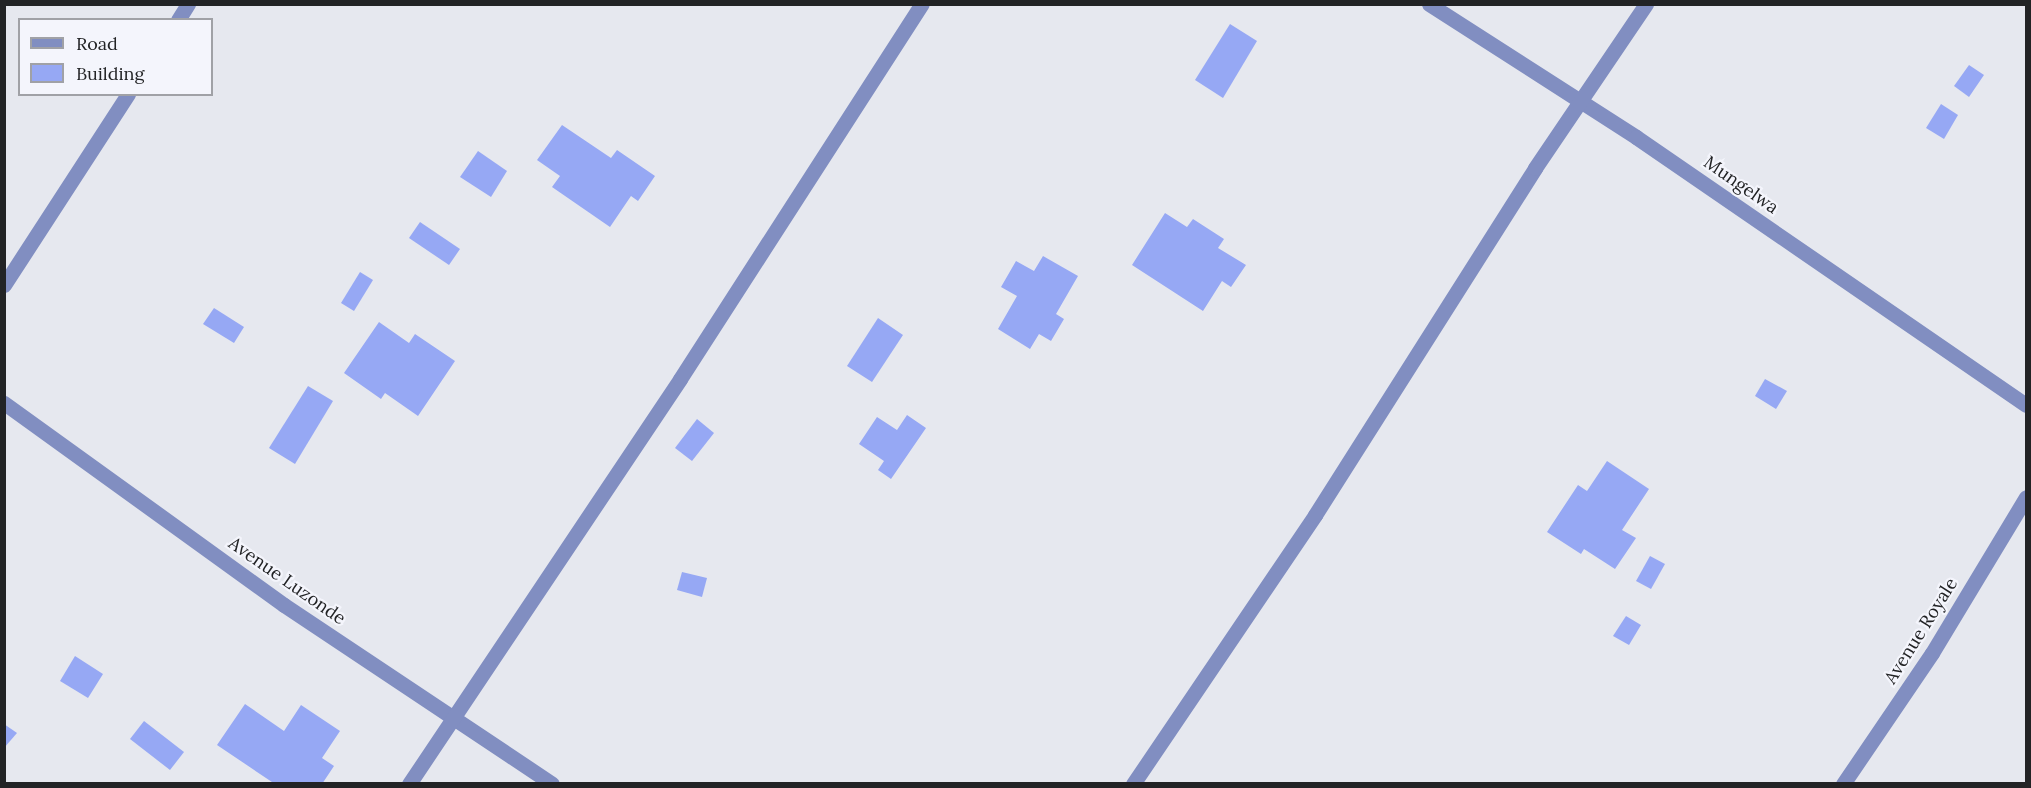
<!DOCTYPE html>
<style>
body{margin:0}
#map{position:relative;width:2031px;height:788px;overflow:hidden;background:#e6e8ef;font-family:Lora,serif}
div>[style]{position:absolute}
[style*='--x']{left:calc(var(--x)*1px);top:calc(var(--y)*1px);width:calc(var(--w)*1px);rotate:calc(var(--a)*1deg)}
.building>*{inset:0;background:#96a8f4}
.street>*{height:15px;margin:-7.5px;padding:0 7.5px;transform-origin:7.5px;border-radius:7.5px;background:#818ec1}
span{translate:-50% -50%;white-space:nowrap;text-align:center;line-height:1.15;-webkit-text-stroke:4.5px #f4f5fc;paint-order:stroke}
.street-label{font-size:18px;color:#222325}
.frame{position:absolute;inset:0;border:6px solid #222325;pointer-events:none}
.legend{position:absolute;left:18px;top:18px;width:195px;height:78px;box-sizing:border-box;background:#f4f5fc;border:2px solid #a0a1a6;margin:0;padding:8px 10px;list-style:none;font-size:18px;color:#222325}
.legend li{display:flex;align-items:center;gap:12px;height:30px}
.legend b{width:30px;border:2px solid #a0a1a6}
</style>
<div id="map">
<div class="building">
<i style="clip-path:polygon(1230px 24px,1257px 41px,1223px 98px,1195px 80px)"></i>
<i style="clip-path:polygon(1969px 65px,1984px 75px,1969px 97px,1954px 86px)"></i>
<i style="clip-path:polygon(1941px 104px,1958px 115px,1944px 139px,1926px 128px)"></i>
<i style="clip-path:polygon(562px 125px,611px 158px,617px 150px,655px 176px,638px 201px,631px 196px,610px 227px,552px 187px,560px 176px,537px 160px)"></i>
<i style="clip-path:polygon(478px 151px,507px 171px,491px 197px,460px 177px)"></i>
<i style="clip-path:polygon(1165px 213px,1187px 227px,1193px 219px,1224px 239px,1218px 248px,1246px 265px,1231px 287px,1222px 281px,1203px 311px,1132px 265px)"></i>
<i style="clip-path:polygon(420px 222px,460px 249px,449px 265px,409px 238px)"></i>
<i style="clip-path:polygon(1043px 256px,1078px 276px,1056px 314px,1064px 319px,1051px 341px,1039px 334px,1030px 349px,998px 329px,1017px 296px,1001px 287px,1016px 261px,1034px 271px)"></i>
<i style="clip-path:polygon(360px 272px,373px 280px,354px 311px,341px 303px)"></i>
<i style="clip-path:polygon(214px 308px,244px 327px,234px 343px,203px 324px)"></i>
<i style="clip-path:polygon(878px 318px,903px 335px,872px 382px,847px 366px)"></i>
<i style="clip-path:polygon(379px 322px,409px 343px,415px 334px,455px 361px,418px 416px,385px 393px,381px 399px,344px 373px)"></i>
<i style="clip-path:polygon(1765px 379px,1787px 391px,1776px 409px,1755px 396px)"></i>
<i style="clip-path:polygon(308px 386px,333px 401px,295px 464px,269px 448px)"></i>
<i style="clip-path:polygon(907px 415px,926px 428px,891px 479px,878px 470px,884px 461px,859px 444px,877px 417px,897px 430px)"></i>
<i style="clip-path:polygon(697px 419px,714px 433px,692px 461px,675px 448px)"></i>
<i style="clip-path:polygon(1607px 461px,1649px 489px,1622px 530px,1636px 538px,1615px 569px,1584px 549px,1581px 554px,1547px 532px,1578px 485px,1587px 491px)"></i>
<i style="clip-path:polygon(1650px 556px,1665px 564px,1651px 589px,1636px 581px)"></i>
<i style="clip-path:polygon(682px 572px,707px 578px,702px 597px,677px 590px)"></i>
<i style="clip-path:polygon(1626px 616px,1641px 625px,1629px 645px,1613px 636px)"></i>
<i style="clip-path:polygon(75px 656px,103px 674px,88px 698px,60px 681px)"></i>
<i style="clip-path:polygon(245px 704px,284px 731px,301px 705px,340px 731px,322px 758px,334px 766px,322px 784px,275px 784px,217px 745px)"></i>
<i style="clip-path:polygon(144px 721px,184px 752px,170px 770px,130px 739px)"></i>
<i style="clip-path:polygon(4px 724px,17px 733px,4px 748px)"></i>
</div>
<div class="street">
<i style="--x:1429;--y:4;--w:246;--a:32.7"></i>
<i style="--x:1636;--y:137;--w:473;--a:34.5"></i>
<i style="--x:178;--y:20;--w:19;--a:-58"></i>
<i style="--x:4;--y:285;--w:228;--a:-57"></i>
<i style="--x:4;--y:403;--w:345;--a:35.8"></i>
<i style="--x:284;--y:605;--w:322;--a:33.7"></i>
<i style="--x:409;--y:784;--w:487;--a:-56.2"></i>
<i style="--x:680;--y:379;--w:446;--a:-57.2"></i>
<i style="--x:1133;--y:784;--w:325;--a:-55.9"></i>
<i style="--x:1315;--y:515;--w:411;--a:-57.6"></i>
<i style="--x:1535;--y:168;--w:198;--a:-55.9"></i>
<i style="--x:1843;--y:784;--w:158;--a:-55.8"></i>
<i style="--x:1932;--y:653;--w:182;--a:-58.9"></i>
</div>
<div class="street-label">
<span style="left:1741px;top:185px;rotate:35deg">Mungelwa</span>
<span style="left:287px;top:581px;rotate:35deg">Avenue Luzonde</span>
<span style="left:1921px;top:631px;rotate:-58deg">Avenue Royale</span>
</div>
<div class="frame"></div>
<ul class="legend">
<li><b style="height:8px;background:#818ec1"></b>Road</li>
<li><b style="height:16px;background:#96a8f4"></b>Building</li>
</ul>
</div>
